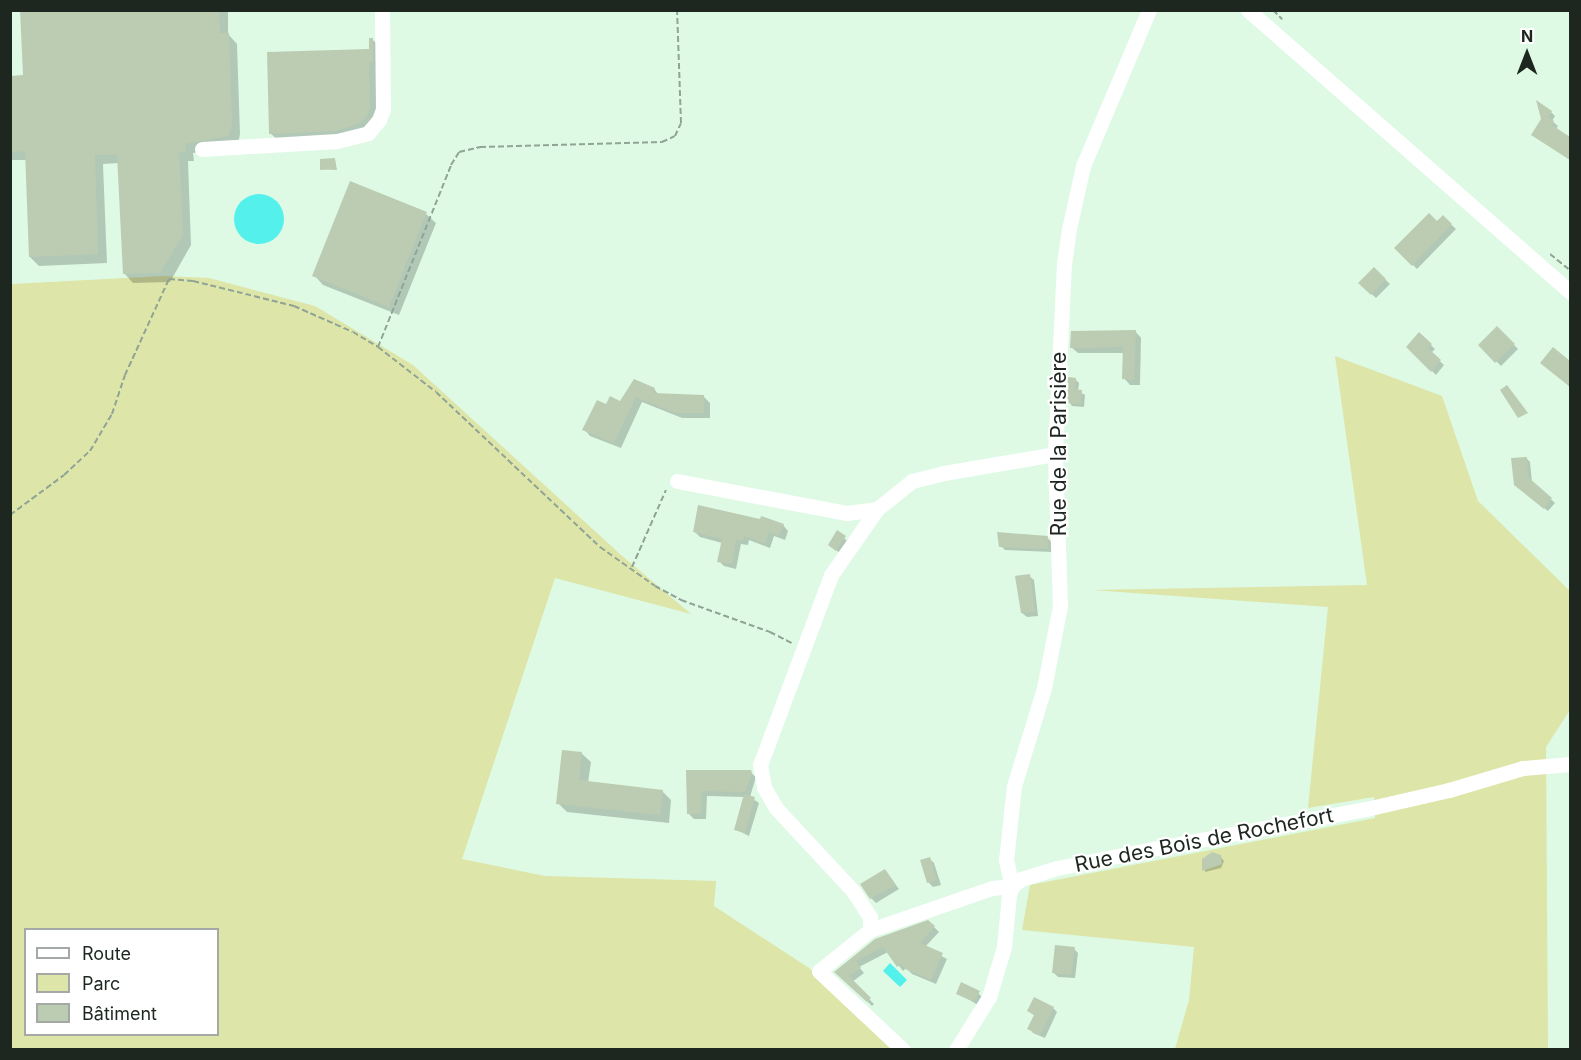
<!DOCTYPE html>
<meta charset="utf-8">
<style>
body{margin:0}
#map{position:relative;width:1581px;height:1060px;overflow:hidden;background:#defae5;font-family:Inter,sans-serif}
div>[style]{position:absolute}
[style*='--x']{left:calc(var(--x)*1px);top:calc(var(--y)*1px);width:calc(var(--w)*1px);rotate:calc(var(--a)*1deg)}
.green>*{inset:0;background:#dde5a8}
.water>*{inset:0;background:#54f0eb}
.round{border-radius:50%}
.shadow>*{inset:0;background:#0003}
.building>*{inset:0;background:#bcccb2}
.path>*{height:2px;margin-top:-1px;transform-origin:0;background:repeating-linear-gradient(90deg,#8fa495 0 6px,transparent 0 9px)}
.minor>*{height:15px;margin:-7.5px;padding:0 7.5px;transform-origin:7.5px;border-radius:7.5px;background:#fff}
span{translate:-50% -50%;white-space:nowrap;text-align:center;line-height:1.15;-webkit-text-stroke:4.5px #fff;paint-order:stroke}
.street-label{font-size:21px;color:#1d2720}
.frame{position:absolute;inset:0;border:12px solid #1d2720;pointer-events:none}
.legend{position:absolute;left:24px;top:928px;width:195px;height:108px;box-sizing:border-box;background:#fff;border:2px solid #a5a9a6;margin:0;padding:8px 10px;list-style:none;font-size:18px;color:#1d2720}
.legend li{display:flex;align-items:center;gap:12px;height:30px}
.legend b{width:30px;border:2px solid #a5a9a6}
.north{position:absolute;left:1497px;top:24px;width:60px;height:60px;-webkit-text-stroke:4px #fff;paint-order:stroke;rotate:0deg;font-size:16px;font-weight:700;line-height:24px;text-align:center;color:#1d2720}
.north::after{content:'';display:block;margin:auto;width:21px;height:27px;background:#1d2720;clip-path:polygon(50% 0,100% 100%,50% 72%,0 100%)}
</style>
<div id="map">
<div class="green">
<i style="clip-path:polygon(evenodd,164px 276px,209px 278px,315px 306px,413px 365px,620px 554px,691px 614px,555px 578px,462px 859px,545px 876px,716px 881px,714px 906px,809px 968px,895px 1049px,11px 1050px,11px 284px,164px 276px,26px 930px,218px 930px,218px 1034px,26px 1034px,26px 930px)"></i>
<i style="clip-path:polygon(1335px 356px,1442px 396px,1478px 501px,1570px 591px,1570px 710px,1546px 747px,1548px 1049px,1175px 1049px,1189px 1000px,1194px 947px,1022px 930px,1030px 885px,1375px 818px,1374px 797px,1308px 808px,1328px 607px,1092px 590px,1367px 585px)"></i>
</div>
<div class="water">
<i class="round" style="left:234px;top:194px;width:50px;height:50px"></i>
<i style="clip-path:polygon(890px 963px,907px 980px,900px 987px,883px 971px)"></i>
</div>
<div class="shadow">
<i style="clip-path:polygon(22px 10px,228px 10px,228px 34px,237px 44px,240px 134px,238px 144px,193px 153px,194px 161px,188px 161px,191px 245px,170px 282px,133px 283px,124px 273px,119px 163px,103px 164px,107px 263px,39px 266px,30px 257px,27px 160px,10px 160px,10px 100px,25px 99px)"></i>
<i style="clip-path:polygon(372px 39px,381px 48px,379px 116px,369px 132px,280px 142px,270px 133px,371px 51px)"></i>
<i style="clip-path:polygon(1551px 112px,1555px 116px,1552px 121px,1558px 126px,1556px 129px,1570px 139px,1570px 160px,1533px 135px,1542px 119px)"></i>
<i style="clip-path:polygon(335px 160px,337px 170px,322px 169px)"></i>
<i style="clip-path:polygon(351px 183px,426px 214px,436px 223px,399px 315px,323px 285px,314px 275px)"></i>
<i style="clip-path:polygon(1443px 217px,1456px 229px,1417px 269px,1396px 248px)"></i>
<i style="clip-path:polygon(1374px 269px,1390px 284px,1376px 298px,1360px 283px)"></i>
<i style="clip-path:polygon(1497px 328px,1518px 349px,1501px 366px,1480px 345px)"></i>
<i style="clip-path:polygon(1135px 331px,1141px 338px,1140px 385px,1130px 385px,1124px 378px,1125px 353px,1078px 353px,1071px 347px)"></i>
<i style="clip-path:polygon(1419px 334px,1435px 349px,1431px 353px,1444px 365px,1436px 375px,1408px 347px)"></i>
<i style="clip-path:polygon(1075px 379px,1079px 383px,1078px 391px,1085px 395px,1084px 407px,1072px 406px,1069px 402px)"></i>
<i style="clip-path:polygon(654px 389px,659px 395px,703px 396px,710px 403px,710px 418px,682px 418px,642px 402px,621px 448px,590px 436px,584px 429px,607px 406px,621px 403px)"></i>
<i style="clip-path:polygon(1526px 458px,1530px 462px,1532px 482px,1555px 503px,1548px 511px,1520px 489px)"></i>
<i style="clip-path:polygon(761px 521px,783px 525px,788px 531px,785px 540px,774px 536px,770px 548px,749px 540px,748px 545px,741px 544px,736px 569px,724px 566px,719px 561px,722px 543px,700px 537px,695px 532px)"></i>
<i style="clip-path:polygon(837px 533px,849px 542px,841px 554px,830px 545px)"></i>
<i style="clip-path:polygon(1047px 538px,1052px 542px,1052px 552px,1005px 550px,1001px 546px)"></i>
<i style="clip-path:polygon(1029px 576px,1034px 580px,1038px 616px,1027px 617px,1022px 613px)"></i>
<i style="clip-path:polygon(581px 753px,591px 762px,588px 783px,662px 791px,671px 800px,669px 823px,567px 812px,558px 803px)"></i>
<i style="clip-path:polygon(688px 771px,750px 772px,756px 777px,750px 797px,759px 803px,749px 836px,735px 829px,745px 797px,707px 796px,706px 819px,694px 819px,688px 813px)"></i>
<i style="clip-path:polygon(1213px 854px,1218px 854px,1224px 861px,1221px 868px,1205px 872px,1204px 860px)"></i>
<i style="clip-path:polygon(930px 859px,934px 863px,941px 885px,933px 887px,929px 883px,922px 861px)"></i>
<i style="clip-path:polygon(889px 876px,899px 889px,876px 903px,871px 898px)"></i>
<i style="clip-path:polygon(934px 927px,939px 932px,925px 947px,947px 959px,936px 984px,912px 974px,906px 968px,903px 971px,888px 952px,859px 967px,864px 973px,852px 982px,874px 1004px,872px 1006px,836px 972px,876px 940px)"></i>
<i style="clip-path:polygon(1074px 949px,1078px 953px,1075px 978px,1058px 977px,1053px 972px)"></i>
<i style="clip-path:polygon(958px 993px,978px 993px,982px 997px,978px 1005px)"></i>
<i style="clip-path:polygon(1053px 1008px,1057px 1012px,1045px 1038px,1033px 1033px,1029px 1028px,1035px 1016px,1029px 1011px)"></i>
</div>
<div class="building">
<i style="clip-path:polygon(20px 10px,219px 10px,220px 33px,229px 33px,232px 124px,229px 136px,185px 144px,186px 152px,179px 152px,183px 235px,160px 273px,123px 274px,117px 155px,95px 155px,98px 254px,29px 257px,25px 151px,10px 152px,10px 76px,23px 75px)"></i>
<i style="clip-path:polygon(369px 38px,373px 38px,373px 62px,369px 62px,370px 106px,368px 115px,360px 123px,335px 131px,269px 134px,267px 52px,369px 49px)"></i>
<i style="clip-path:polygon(1536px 100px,1552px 111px,1548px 117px,1554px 121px,1552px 125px,1570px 137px,1570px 160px,1531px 135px,1541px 119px)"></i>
<i style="clip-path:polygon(335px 158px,336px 169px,320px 170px,320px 159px)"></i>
<i style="clip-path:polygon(350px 181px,427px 212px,389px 307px,312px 276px)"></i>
<i style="clip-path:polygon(1429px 213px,1437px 221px,1443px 215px,1452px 224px,1412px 266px,1394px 248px)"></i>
<i style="clip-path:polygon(1374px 267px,1386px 279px,1371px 295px,1358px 283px)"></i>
<i style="clip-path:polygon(1497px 326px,1515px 344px,1495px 363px,1478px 345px)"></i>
<i style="clip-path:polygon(1136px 330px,1134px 380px,1122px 379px,1123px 347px,1070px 348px,1071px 331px)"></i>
<i style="clip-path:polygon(1419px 332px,1432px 344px,1428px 348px,1441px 360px,1431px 372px,1406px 347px)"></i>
<i style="clip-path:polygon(1553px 347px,1570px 361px,1570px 387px,1540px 363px)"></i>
<i style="clip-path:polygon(1068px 377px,1076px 378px,1075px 389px,1082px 390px,1081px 404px,1067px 403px)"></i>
<i style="clip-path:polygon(634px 379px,655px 388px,653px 393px,704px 395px,704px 413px,675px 413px,636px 397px,614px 443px,582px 430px,597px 400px,606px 404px,610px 396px,620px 401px)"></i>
<i style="clip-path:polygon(1507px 385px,1528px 413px,1518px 418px,1500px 390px)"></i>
<i style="clip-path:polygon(1527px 457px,1528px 477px,1552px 498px,1544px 509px,1514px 485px,1511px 458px)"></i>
<i style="clip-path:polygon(698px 505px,760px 519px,761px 516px,784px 524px,779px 536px,769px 532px,765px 544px,744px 536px,743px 541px,736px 540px,732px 564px,717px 562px,722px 539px,693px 532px)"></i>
<i style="clip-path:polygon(837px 530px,846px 536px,836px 551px,828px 545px)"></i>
<i style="clip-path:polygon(997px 532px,1048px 536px,1048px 549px,999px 547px)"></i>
<i style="clip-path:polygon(1030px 574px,1035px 612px,1021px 613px,1015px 576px)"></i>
<i style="clip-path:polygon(562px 750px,582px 752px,579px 780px,663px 790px,660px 815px,556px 804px)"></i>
<i style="clip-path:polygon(686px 770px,751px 770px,752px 773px,745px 792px,702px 791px,701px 814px,687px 814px)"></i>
<i style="clip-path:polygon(744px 794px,755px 797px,745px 833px,734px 830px)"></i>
<i style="clip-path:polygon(1212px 852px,1221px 855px,1222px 864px,1202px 871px,1202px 859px)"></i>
<i style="clip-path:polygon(930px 857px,937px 880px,927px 883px,920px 860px)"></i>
<i style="clip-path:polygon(885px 869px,896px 885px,870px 899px,860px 884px)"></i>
<i style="clip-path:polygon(928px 920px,935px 926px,920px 943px,943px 953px,931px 980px,905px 969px,901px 964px,897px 967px,883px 947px,856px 961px,861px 968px,849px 976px,871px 998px,867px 1002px,834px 972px,875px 939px)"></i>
<i style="clip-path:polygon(1055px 945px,1075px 947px,1071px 975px,1052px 973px)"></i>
<i style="clip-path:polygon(961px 982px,980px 991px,974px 1002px,956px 994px)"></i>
<i style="clip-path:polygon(1034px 997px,1054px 1007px,1040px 1035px,1027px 1029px,1034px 1015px,1027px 1011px)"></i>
</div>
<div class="path">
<i style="--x:1273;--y:10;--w:13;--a:45"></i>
<i style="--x:1550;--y:254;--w:26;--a:39"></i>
<i style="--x:378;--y:347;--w:196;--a:-68.1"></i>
<i style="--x:451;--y:165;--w:15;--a:-58"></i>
<i style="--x:459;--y:152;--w:22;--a:-13"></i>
<i style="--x:480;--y:147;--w:182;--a:-1.6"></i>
<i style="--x:662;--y:142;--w:14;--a:-25"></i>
<i style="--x:675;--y:136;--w:14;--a:-65"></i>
<i style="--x:681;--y:123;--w:113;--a:-92"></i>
<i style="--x:10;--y:515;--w:67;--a:-36.5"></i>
<i style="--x:64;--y:475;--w:35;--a:-43"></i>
<i style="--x:90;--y:451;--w:43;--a:-59.3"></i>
<i style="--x:112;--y:414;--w:41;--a:-71.6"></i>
<i style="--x:125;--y:375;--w:106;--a:-65.4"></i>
<i style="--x:169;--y:279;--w:24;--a:5"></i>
<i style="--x:193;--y:281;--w:104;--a:13.9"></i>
<i style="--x:294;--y:306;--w:64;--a:23.8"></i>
<i style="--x:353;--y:332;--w:29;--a:31"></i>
<i style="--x:378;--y:347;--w:73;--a:37.8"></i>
<i style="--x:436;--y:392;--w:226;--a:43.4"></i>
<i style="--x:600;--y:547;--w:67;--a:35.3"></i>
<i style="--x:655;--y:586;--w:30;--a:28"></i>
<i style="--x:681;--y:600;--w:95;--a:19.8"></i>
<i style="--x:770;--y:632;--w:25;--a:27"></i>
<i style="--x:632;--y:567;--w:84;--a:-66.2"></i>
</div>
<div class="minor">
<i style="--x:1248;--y:10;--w:428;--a:41.2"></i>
<i style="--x:202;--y:149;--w:135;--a:-3.4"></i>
<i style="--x:337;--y:141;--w:32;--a:-14"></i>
<i style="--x:368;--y:133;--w:17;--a:-50"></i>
<i style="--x:379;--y:120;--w:12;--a:-70"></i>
<i style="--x:383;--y:109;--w:99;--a:-90.6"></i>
<i style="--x:677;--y:481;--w:172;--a:10.7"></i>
<i style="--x:846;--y:513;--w:31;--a:-7"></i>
<i style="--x:870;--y:930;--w:13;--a:-90"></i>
<i style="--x:870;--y:917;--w:30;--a:-123"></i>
<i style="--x:854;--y:892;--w:115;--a:-132.9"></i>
<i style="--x:776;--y:808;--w:24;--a:-120"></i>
<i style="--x:764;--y:787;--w:22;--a:-100"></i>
<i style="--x:760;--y:765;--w:203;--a:-69.5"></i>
<i style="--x:831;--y:575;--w:80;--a:-55.1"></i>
<i style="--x:877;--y:509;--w:45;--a:-38.7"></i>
<i style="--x:912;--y:481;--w:33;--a:-14"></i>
<i style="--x:944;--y:473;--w:113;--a:-9.7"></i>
<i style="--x:903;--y:1050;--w:115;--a:-136.8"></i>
<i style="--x:819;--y:971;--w:65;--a:-38.8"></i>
<i style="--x:870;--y:930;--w:129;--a:-19"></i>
<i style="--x:992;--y:888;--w:20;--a:-6"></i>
<i style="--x:1012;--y:886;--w:27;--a:-103"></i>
<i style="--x:1006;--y:860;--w:74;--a:-83.8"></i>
<i style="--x:1014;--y:786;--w:102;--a:-73"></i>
<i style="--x:1044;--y:688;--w:84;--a:-79"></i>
<i style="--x:1060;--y:606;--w:152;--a:-91.9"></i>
<i style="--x:1055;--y:454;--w:190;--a:-87.3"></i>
<i style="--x:1064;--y:264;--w:35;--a:-82"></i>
<i style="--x:1069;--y:229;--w:65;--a:-77.5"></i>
<i style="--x:1083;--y:166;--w:169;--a:-67.1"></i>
<i style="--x:956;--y:1050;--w:62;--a:-58.1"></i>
<i style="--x:989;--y:997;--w:52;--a:-73.3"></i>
<i style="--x:1004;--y:947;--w:52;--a:-84.5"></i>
<i style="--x:1009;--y:895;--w:9;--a:-72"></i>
<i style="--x:1012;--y:886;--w:11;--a:-38"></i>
<i style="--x:1021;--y:879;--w:38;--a:-17"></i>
<i style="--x:1057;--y:868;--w:102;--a:-11.3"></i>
<i style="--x:1157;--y:848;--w:213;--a:-10.6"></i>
<i style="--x:1366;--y:809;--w:85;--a:-12.9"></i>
<i style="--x:1449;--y:790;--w:77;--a:-16.6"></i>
<i style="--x:1523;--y:768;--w:47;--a:-4.9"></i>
</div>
<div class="street-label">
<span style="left:1059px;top:444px;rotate:-90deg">Rue de la Parisière</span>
<span style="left:1204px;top:840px;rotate:-11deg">Rue des Bois de Rochefort</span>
</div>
<div class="frame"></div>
<ul class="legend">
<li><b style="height:8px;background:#fff"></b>Route</li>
<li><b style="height:16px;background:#dde5a8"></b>Parc</li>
<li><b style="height:16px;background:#bcccb2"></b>Bâtiment</li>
</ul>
<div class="north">N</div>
</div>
